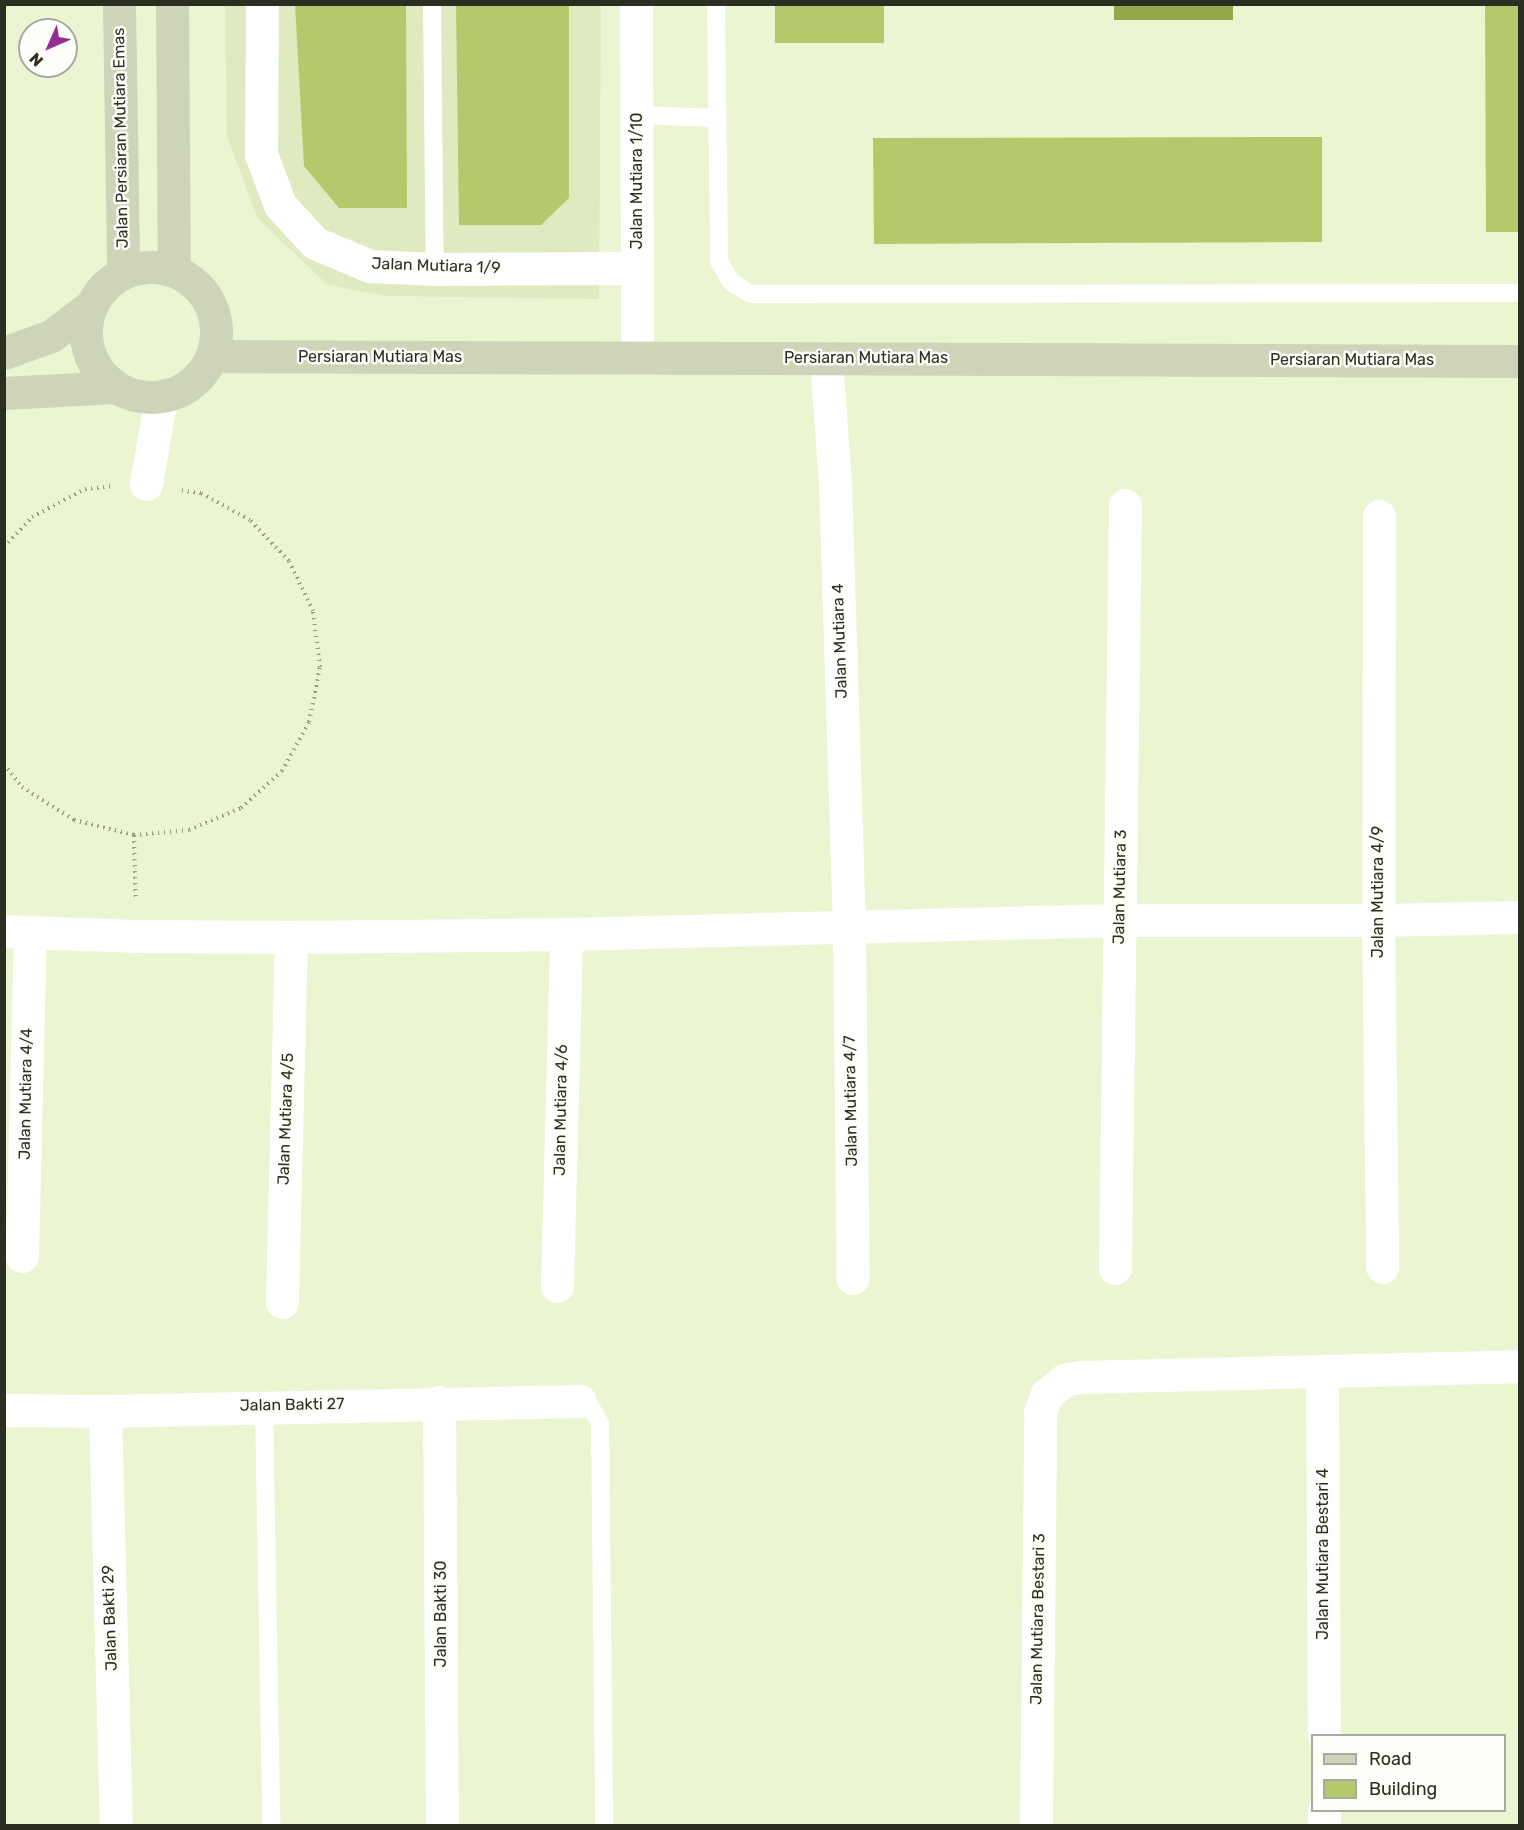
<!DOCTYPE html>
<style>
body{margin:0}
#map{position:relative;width:1524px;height:1830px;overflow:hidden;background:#ecf5d2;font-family:Rubik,sans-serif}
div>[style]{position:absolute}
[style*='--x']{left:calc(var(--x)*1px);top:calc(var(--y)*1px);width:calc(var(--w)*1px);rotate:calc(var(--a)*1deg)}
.built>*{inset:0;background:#dfeac0}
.water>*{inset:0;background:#94a74a}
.building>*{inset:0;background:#b4c96b}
.path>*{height:4px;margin-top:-2px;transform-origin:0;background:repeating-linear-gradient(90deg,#979e85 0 1.5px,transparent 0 6px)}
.lane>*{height:18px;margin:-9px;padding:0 9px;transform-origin:9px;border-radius:9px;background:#fff}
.street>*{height:33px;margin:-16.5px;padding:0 16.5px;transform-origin:16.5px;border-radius:16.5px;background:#fff}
.secondary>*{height:33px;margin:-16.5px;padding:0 16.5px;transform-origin:16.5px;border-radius:16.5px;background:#ced4b8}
.secondary>.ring{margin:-16.5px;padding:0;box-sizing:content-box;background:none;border:33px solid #ced4b8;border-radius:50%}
span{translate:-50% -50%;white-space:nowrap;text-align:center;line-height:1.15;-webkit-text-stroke:5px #fcfef7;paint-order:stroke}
.street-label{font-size:16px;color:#2b2f22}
.frame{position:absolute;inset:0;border:6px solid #2b2f22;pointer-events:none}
.legend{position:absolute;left:1311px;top:1734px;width:195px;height:78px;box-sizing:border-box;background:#fcfef7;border:2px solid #a8aba2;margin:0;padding:8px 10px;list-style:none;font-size:18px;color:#2b2f22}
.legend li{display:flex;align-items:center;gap:12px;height:30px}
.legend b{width:30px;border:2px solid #a8aba2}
.north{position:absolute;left:18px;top:18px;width:60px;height:60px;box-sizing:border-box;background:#fcfef7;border:2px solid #a8aba2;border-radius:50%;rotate:225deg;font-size:16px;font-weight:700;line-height:24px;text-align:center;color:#2b2f22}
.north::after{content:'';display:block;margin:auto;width:21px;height:27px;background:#952d91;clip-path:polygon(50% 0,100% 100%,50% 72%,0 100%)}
</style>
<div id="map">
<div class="built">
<i style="clip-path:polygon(225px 5px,601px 5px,599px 299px,386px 296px,328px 285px,258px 219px,227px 136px)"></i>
</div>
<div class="water">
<i style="clip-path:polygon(1114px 5px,1233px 5px,1233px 20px,1114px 20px)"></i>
</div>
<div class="building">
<i style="clip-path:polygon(295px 4px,406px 4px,407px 208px,339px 208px,304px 166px)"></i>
<i style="clip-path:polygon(456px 4px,569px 4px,569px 198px,541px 225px,459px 225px)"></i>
<i style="clip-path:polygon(775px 4px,884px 4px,884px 43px,775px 43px)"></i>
<i style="clip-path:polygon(1485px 4px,1520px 4px,1520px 232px,1486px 232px)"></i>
<i style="clip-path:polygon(1322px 137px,1322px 242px,874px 244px,873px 138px)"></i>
</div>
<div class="path">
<i style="--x:4;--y:547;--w:41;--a:-47"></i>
<i style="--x:32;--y:517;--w:60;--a:-27.8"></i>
<i style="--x:85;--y:489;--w:28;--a:-6"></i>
<i style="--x:4;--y:764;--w:29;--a:52"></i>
<i style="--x:22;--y:787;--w:62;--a:32.4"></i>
<i style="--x:74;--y:820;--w:62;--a:14"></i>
<i style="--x:134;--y:835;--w:55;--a:-5.2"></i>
<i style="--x:189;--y:830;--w:56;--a:-22.9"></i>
<i style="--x:241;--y:808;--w:55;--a:-42.1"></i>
<i style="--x:282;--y:771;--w:56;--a:-61.1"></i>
<i style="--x:309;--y:722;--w:56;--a:-78.7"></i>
<i style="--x:320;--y:667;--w:56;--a:-97.1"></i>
<i style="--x:313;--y:611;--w:55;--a:-115.6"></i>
<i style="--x:289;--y:561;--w:57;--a:-133.6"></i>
<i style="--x:250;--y:520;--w:56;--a:-151.1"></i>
<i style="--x:201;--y:493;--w:21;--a:-172"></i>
<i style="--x:134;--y:835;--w:66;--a:88.3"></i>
</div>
<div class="lane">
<i style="--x:432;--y:4;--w:265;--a:89.4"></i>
<i style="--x:716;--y:4;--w:257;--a:89.3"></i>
<i style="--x:719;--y:261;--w:24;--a:60"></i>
<i style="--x:731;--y:282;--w:23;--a:31"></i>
<i style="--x:751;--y:294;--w:769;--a:-0.07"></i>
<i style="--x:637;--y:115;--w:81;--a:2.1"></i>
<i style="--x:580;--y:1401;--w:11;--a:27"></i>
<i style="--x:590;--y:1406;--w:20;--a:60"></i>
<i style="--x:600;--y:1423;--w:403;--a:89.4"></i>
<i style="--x:264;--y:1405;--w:421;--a:89"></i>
</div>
<div class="street">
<i style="--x:262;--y:4;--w:150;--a:90.4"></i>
<i style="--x:261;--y:154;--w:54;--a:69.6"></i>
<i style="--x:280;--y:205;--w:52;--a:47.4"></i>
<i style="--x:315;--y:243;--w:60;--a:22.7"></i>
<i style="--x:370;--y:266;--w:65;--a:2.6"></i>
<i style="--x:435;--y:269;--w:202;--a:-0.3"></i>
<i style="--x:636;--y:4;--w:354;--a:89.8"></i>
<i style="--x:826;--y:358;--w:125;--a:85.9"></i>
<i style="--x:835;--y:483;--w:442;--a:88.2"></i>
<i style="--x:849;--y:925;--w:353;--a:89.4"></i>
<i style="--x:146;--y:484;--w:89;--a:-80.3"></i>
<i style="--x:1379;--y:516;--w:404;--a:90.1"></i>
<i style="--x:1378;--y:920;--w:347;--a:89.3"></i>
<i style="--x:4;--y:931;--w:133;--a:2.2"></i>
<i style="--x:137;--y:936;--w:154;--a:0.4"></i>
<i style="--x:291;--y:937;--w:275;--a:-0.6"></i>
<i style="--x:566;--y:934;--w:554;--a:-1.45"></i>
<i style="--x:1120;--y:920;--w:258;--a:0"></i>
<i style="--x:1378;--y:920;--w:142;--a:-1.2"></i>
<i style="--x:22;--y:1256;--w:324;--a:-88.6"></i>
<i style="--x:1115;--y:1268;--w:763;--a:-89.25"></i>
<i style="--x:557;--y:1286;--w:352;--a:-88.5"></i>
<i style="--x:282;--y:1302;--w:365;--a:-88.6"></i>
<i style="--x:1322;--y:1373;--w:363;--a:89.7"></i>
<i style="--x:439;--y:1402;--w:424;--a:89.6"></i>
<i style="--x:4;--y:1410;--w:101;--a:0.6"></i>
<i style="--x:105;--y:1411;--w:475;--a:-1.2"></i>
<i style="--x:105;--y:1411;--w:415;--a:88.5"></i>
<i style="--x:1324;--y:1810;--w:16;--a:90"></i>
<i style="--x:1036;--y:1826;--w:414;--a:-89.4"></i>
<i style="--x:1040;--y:1412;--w:19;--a:-69"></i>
<i style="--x:1047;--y:1394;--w:22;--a:-39"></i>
<i style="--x:1064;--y:1380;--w:15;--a:-11"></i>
<i style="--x:1079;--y:1377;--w:441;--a:-1.4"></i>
</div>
<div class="secondary">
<i style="--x:119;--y:4;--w:268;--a:89.1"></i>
<i style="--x:172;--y:4;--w:267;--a:89.6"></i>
<i class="ring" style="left:86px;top:267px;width:97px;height:97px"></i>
<i style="--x:4;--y:353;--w:50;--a:-19.9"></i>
<i style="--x:51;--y:336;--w:51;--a:-37.1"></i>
<i style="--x:212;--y:356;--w:1308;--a:0.22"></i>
<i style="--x:4;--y:393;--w:112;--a:-3.1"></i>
</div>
<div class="street-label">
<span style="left:121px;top:138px;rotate:-91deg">Jalan Persiaran Mutiara Emas</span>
<span style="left:637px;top:181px;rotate:-90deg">Jalan Mutiara 1/10</span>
<span style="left:436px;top:266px;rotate:2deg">Jalan Mutiara 1/9</span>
<span style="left:380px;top:357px">Persiaran Mutiara Mas</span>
<span style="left:866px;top:358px">Persiaran Mutiara Mas</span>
<span style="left:1352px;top:360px">Persiaran Mutiara Mas</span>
<span style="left:840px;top:641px;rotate:-92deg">Jalan Mutiara 4</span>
<span style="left:1120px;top:887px;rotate:-89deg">Jalan Mutiara 3</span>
<span style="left:1378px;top:892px;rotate:-90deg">Jalan Mutiara 4/9</span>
<span style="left:26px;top:1094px;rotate:-89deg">Jalan Mutiara 4/4</span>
<span style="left:851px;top:1101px;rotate:-91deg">Jalan Mutiara 4/7</span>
<span style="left:561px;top:1110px;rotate:-89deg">Jalan Mutiara 4/6</span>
<span style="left:286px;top:1119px;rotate:-88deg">Jalan Mutiara 4/5</span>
<span style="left:292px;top:1405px;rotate:-1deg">Jalan Bakti 27</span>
<span style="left:1323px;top:1554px;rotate:-90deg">Jalan Mutiara Bestari 4</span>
<span style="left:441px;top:1614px;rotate:-90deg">Jalan Bakti 30</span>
<span style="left:110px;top:1618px;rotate:-92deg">Jalan Bakti 29</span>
<span style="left:1038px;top:1619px;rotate:-89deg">Jalan Mutiara Bestari 3</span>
</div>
<div class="frame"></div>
<ul class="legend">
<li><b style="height:8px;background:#ced4b8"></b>Road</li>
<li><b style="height:16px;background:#b4c96b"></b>Building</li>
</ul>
<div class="north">N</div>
</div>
